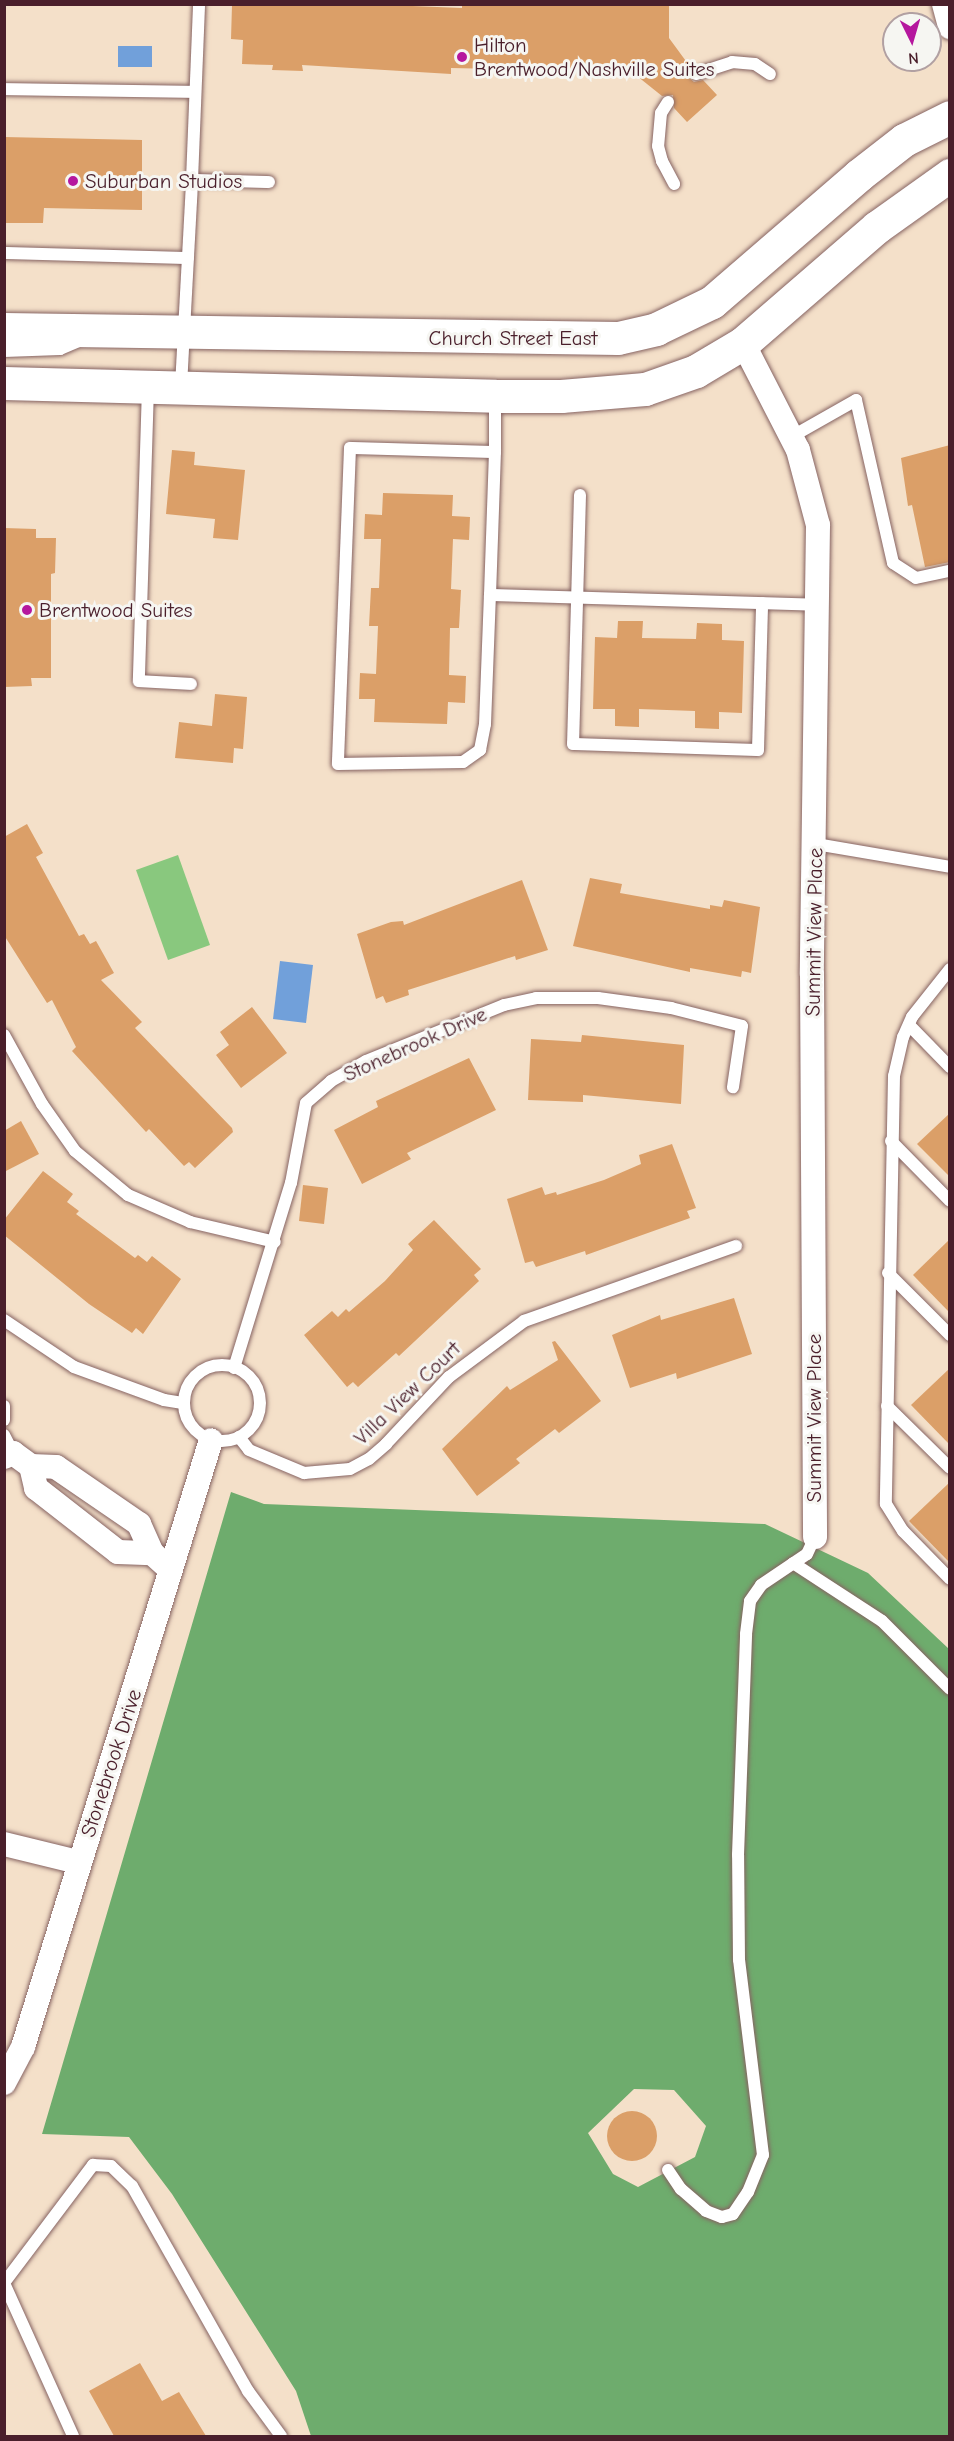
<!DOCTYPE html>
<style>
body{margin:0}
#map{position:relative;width:954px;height:2441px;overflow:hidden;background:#f4e0c9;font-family:"Comic Neue",sans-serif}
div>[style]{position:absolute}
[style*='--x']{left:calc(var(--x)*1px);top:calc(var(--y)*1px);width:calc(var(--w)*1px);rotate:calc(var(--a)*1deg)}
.green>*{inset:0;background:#89c87e}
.forest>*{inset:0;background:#6eac6d}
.water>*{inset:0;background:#71a0da}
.building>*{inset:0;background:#db9f68}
.round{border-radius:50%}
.roads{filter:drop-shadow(0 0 2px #866362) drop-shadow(0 0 2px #866362)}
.lane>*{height:12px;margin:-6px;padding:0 6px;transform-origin:6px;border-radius:6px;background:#fff}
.lane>.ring{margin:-6px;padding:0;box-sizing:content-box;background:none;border:12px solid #fff;border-radius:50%}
.street>*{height:24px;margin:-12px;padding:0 12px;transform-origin:12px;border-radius:12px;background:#fff}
.secondary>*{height:33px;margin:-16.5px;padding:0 16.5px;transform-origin:16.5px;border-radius:16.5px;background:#fff}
.dots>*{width:16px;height:16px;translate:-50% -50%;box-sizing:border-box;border:3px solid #f6f6f2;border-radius:50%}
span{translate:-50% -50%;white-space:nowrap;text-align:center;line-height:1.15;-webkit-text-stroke:6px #f6f6f2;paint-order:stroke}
.poi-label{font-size:21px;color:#4a1f2b}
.left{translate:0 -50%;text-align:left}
.street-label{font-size:21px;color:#4a1f2b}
.frame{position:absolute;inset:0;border:6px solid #4a1f2b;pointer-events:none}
.north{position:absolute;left:882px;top:12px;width:60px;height:60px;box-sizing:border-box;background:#f6f6f2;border:2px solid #b1a0a2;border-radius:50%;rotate:175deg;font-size:16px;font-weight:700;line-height:24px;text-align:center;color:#4a1f2b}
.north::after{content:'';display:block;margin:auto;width:21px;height:27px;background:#b5179e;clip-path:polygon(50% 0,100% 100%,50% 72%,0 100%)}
</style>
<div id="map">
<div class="green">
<i style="clip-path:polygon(178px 855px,210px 945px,168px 960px,136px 870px)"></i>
</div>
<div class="forest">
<i style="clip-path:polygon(evenodd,231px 1492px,264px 1504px,765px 1524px,868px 1573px,949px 1649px,949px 2436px,311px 2436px,296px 2391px,172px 2194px,129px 2137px,42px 2134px,231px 1492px,634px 2089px,674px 2090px,706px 2126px,695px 2157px,638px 2187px,613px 2174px,588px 2133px,634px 2089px)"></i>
</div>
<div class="water">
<i style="clip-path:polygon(118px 46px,152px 46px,152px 67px,118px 67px)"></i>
<i style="clip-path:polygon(280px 961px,313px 965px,306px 1023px,273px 1019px)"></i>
</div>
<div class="building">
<i style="clip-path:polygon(363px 4px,462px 8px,462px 4px,669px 4px,669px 38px,691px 68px,688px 77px,694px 82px,703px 80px,717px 95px,687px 122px,674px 108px,673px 95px,662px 96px,632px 72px,451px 68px,451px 74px,302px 65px,303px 71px,272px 70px,273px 65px,242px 64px,243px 40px,231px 39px,232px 5px)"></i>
<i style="clip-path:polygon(4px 137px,142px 140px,142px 210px,44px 208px,43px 223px,6px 223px)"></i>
<i style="clip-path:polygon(950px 445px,950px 562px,925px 567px,912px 505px,908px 506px,901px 458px)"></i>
<i style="clip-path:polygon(172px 450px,195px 452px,194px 465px,245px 470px,238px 540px,213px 538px,215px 519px,166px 514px)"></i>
<i style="clip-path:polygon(383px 493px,453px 495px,452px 516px,470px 517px,469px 540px,453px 539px,451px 589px,461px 590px,459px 628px,450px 628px,449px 675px,466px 676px,465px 703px,448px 702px,447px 724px,374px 722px,375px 699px,359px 699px,360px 673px,376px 674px,378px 626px,369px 626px,371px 588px,379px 588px,381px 539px,364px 539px,365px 514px,382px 515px)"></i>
<i style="clip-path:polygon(4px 528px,36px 529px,36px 538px,56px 538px,55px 573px,51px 574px,51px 678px,31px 678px,32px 686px,4px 687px)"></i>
<i style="clip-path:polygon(618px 621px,643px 621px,642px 638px,696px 639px,697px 623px,722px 624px,722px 640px,744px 641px,742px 713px,719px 712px,719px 729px,695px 728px,695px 711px,639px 709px,639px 727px,615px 726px,615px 709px,593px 709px,595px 637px,617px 638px)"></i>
<i style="clip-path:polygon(215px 694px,247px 697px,243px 749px,234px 748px,233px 763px,175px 758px,179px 722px,212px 726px)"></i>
<i style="clip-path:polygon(27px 824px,43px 853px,36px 857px,79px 936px,84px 934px,90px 944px,96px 941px,114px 973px,101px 980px,142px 1022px,135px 1028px,232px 1128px,233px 1132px,195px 1168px,189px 1162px,184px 1166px,149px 1129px,146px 1132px,72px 1051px,76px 1047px,52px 1000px,47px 1003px,4px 935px,4px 837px)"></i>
<i style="clip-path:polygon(590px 878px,622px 884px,620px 893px,710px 909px,710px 905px,722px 907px,724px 900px,760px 907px,751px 973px,742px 971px,741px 977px,690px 968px,690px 972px,573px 946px)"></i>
<i style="clip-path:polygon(522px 880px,548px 950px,516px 960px,515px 956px,408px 990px,409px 995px,386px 1003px,383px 996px,376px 999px,357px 934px,391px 922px,403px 921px,404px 925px)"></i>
<i style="clip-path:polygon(252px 1007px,287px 1053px,241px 1088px,216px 1055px,229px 1045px,220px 1032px)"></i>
<i style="clip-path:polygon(582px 1035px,684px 1045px,681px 1104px,583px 1095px,583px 1102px,528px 1100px,531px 1039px,581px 1042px)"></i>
<i style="clip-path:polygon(469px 1058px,496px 1110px,407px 1153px,411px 1159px,362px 1184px,334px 1130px,378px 1107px,376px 1101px)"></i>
<i style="clip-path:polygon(950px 1113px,950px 1177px,917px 1144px)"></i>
<i style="clip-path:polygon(21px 1121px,39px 1154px,4px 1172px,4px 1131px)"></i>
<i style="clip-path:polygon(672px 1144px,696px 1208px,687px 1211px,690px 1218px,586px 1255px,585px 1251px,536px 1267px,533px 1261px,525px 1263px,507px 1199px,542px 1187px,545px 1195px,556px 1192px,557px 1195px,604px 1180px,641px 1164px,639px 1155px)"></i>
<i style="clip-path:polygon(43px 1171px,73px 1194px,67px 1202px,79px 1211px,76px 1214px,135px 1258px,138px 1255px,147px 1262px,152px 1256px,181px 1279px,143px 1334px,136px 1328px,132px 1333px,89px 1304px,4px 1235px,4px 1220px)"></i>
<i style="clip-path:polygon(303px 1185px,328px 1188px,324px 1224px,299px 1221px)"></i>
<i style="clip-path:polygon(434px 1220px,481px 1269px,474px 1275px,479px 1281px,399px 1356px,396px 1353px,358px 1387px,353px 1382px,347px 1387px,304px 1335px,332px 1311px,338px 1317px,346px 1309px,349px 1312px,385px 1281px,413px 1250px,408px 1244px)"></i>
<i style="clip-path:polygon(950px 1239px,950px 1313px,913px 1275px)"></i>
<i style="clip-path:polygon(734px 1298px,752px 1354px,677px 1379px,676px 1373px,630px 1388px,612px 1335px,660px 1315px,661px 1320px)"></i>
<i style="clip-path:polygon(555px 1341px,601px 1401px,559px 1433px,555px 1429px,516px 1459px,520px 1463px,477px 1496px,442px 1449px,507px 1386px,510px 1390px,558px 1360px,552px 1342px)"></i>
<i style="clip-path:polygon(950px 1368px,950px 1445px,911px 1405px)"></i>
<i style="clip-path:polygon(950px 1482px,950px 1563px,909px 1521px)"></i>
<i class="round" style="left:607px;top:2111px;width:50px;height:50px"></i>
<i style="clip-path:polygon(140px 2363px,162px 2401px,179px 2392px,206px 2436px,114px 2436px,89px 2391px)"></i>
</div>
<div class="roads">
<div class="lane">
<i style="--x:696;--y:74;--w:38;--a:-18"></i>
<i style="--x:732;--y:62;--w:23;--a:5"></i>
<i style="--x:755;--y:64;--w:18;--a:34"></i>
<i style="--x:4;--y:89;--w:191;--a:0.9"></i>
<i style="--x:668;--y:102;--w:13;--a:122"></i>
<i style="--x:661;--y:113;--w:33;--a:95"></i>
<i style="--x:658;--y:146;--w:16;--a:75"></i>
<i style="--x:662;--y:161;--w:26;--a:62"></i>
<i style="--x:192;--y:180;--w:176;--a:-87.7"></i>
<i style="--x:4;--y:253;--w:184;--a:1.6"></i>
<i style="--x:4;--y:351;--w:56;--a:-2"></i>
<i style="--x:60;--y:349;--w:25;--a:-23"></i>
<i style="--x:181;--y:386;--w:206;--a:-86.9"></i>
<i style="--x:192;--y:180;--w:77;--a:1.5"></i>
<i style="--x:148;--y:388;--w:293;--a:91.8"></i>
<i style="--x:139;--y:681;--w:52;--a:3.3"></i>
<i style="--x:791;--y:437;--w:75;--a:-29.6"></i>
<i style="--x:856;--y:400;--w:167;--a:77.2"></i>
<i style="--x:893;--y:563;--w:27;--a:33"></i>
<i style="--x:916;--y:578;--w:35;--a:-12"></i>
<i style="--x:495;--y:452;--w:145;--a:-178.4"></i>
<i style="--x:350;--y:448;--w:316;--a:92.2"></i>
<i style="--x:338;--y:764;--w:125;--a:-0.9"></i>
<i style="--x:463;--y:762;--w:21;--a:-35"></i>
<i style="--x:480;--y:750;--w:26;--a:-79"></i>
<i style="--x:485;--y:724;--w:129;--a:-87.8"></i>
<i style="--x:490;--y:595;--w:143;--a:-88"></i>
<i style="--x:495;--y:452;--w:55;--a:-90"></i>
<i style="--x:580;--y:495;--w:249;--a:91.6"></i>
<i style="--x:573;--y:744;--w:185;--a:1.9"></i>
<i style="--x:758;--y:750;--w:147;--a:-88.4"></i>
<i style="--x:490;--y:595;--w:329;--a:1.7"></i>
<i style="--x:816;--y:844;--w:136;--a:9.7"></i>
<i style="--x:950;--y:969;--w:61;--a:128.4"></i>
<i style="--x:912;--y:1017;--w:22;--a:114"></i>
<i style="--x:903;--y:1037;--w:40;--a:103"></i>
<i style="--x:894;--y:1076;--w:428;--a:91.1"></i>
<i style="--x:886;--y:1504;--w:32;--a:58"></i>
<i style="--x:903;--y:1531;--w:67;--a:45.6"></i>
<i style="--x:909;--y:1025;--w:59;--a:45.7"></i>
<i style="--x:4;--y:1035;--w:79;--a:61.2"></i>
<i style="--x:42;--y:1104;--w:57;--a:54.9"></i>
<i style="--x:75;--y:1151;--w:69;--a:39.7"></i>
<i style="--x:128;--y:1195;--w:68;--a:23.5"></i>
<i style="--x:190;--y:1222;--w:87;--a:13.2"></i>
<i style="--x:891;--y:1141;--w:84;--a:45.5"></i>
<i style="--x:888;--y:1273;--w:88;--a:45"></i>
<i style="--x:4;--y:1320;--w:84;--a:33.9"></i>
<i style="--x:74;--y:1367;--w:96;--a:20.1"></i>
<i style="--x:164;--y:1400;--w:19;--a:9"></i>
<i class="ring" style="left:184px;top:1365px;width:64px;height:64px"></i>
<i style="--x:234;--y:1368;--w:194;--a:-72.9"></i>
<i style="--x:291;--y:1183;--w:81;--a:-79.4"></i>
<i style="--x:306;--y:1103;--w:33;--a:-41"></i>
<i style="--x:331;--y:1081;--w:40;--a:-29.7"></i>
<i style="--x:366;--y:1061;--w:149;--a:-22.1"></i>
<i style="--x:504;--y:1005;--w:33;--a:-12"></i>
<i style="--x:536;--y:998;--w:62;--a:0"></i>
<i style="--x:598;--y:998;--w:74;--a:7.8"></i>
<i style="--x:671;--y:1008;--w:73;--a:14.2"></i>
<i style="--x:742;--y:1026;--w:62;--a:98.4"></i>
<i style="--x:4;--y:1406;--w:14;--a:90"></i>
<i style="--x:887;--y:1406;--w:88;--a:44.5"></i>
<i style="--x:4;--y:1435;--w:20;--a:63"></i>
<i style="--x:239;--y:1437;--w:16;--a:52"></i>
<i style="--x:249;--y:1450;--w:60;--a:22.7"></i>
<i style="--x:304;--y:1473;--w:46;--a:-5"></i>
<i style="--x:350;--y:1469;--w:21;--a:-28"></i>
<i style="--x:369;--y:1459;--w:23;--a:-41"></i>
<i style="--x:386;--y:1444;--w:92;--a:-46.8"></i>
<i style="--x:449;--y:1377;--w:94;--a:-36.7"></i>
<i style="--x:524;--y:1321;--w:225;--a:-19.5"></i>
<i style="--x:793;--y:1563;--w:106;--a:33.1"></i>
<i style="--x:882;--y:1621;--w:96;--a:45"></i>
<i style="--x:668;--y:2170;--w:23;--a:56"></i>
<i style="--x:681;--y:2189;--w:33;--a:41"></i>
<i style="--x:706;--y:2211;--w:17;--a:21"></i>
<i style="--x:722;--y:2217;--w:11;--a:-15"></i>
<i style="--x:733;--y:2214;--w:27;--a:-56"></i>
<i style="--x:748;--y:2192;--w:40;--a:-68"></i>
<i style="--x:763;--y:2155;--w:196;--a:-97"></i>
<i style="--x:739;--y:1960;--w:105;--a:-90.5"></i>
<i style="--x:738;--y:1855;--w:221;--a:-87.9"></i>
<i style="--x:746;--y:1634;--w:33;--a:-83"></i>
<i style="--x:750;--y:1601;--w:19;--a:-55"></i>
<i style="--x:761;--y:1585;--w:55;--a:-34"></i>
<i style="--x:807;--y:1554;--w:19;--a:-65"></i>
<i style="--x:4;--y:2283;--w:148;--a:-53"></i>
<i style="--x:93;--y:2165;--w:18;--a:3"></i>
<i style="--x:111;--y:2166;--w:29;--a:44"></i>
<i style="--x:132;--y:2186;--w:236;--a:60.5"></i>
<i style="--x:248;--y:2391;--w:56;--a:53.7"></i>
<i style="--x:4;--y:2283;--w:168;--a:65.7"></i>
</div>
<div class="street">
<i style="--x:944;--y:4;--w:24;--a:75"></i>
<i style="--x:743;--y:343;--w:120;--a:62.8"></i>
<i style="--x:798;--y:450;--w:78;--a:75.1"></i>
<i style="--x:818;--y:525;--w:449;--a:90.8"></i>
<i style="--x:812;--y:974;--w:563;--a:89.69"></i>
<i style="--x:4;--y:1457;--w:10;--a:-24"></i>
<i style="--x:13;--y:1453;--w:22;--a:36"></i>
<i style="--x:31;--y:1466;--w:25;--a:2"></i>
<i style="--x:56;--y:1467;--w:101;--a:34.5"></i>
<i style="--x:139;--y:1524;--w:32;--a:66"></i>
<i style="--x:152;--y:1553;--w:25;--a:42"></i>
<i style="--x:31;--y:1466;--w:23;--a:77"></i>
<i style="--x:36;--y:1488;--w:104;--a:38"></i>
<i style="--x:118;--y:1552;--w:34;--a:2"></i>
<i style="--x:4;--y:1844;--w:76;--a:13.7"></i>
<i style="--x:4;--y:2083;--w:41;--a:-62.2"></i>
<i style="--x:23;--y:2047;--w:635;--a:-72.79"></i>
</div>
<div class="secondary">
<i style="--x:4;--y:329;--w:614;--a:0.84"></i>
<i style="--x:618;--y:338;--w:39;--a:-13"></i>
<i style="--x:656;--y:329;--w:62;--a:-25.7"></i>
<i style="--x:712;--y:302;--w:194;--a:-40.8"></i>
<i style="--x:859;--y:175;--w:57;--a:-37.9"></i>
<i style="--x:904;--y:140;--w:51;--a:-26.6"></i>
<i style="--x:4;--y:383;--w:491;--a:1.5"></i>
<i style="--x:495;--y:396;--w:66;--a:0"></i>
<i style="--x:561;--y:396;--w:84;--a:-4.8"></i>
<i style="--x:645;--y:389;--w:54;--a:-19.4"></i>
<i style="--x:696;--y:371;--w:55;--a:-30.8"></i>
<i style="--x:743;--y:343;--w:177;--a:-40.9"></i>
<i style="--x:877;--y:227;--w:90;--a:-35.5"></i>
</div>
</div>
<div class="dots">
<i style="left:462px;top:57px;background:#b5179e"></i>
<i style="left:73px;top:181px;background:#b5179e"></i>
<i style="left:27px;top:610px;background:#b5179e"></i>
</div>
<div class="poi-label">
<span class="left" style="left:474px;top:57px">Hilton<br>Brentwood/Nashville Suites</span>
<span class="left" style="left:85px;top:181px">Suburban Studios</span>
<span class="left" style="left:39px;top:610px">Brentwood Suites</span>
</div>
<div class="street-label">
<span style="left:513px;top:338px">Church Street East</span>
<span style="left:814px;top:932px;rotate:-89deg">Summit View Place</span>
<span style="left:415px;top:1044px;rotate:-24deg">Stonebrook Drive</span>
<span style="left:407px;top:1393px;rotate:-44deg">Villa View Court</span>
<span style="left:814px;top:1418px;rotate:-90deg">Summit View Place</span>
<span style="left:111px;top:1763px;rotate:-72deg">Stonebrook Drive</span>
</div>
<div class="frame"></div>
<div class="north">N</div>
</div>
